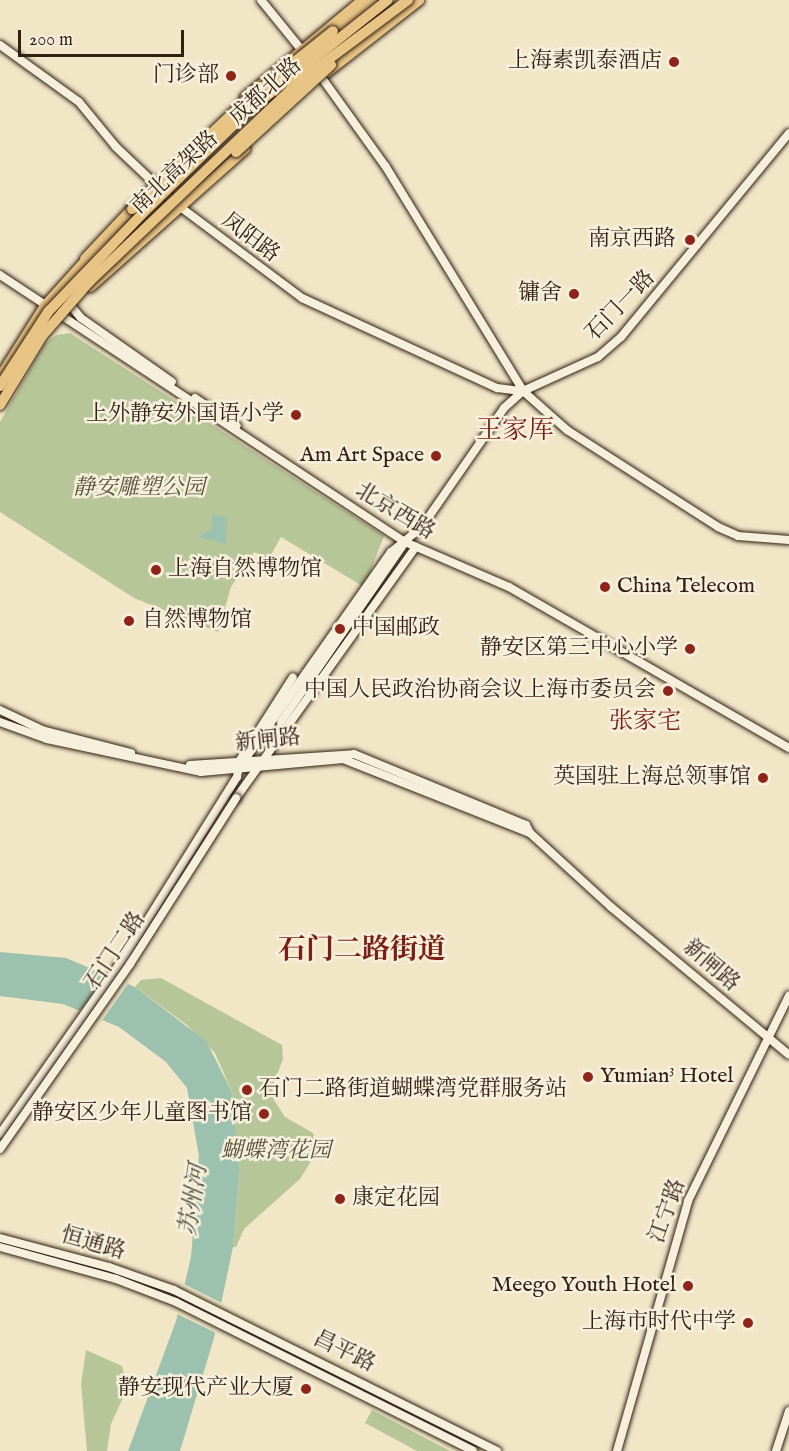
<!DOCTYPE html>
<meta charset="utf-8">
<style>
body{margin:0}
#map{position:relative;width:789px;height:1451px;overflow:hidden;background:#f1e7c7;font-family:"IM FELL English","Noto Serif SC",serif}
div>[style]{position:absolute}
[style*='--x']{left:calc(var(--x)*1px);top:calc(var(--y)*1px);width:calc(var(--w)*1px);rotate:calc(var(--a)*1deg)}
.green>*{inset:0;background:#b7c698}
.water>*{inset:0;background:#9cc1ae}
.pier>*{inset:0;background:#f1e7c7}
.roads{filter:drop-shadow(0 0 2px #301f13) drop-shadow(0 0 2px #301f13)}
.secondary>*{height:8px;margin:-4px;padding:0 4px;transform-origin:4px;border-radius:4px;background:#f6efdb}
.primary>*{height:9px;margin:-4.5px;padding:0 4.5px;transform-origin:4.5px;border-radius:4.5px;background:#e8c484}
.highway>*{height:10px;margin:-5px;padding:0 5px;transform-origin:5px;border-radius:5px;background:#e8c484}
.bridges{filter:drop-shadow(0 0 2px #301f13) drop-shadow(0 0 2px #301f13)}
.secondary-bridge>*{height:8px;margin:-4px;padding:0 4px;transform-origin:4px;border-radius:4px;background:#f6efdb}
.highway-bridge>*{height:10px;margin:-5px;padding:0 5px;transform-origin:5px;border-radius:5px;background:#e8c484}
.dots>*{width:16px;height:16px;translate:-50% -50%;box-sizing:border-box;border:3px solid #f6efdb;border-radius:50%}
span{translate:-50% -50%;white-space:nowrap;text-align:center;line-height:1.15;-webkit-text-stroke:5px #f6efdb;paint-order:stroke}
.poi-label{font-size:22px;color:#301f13}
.right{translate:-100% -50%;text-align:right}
.left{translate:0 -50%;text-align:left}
.street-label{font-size:22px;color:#301f13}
.park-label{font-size:22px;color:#58513b;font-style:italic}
.neighbourhood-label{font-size:24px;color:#7a1f14}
.water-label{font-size:24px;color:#505042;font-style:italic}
.quarter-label{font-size:26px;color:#7a1f14}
.district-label{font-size:28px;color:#7a1f14;font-weight:700}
.scale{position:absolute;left:18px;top:30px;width:166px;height:27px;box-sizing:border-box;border:3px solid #301f13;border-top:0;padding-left:8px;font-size:18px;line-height:21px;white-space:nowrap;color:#301f13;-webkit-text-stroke:4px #f6efdb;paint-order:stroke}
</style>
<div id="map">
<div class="green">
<i style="clip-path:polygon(70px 333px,384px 536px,364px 587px,281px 537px,268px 560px,254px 552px,231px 587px,218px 632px,134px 598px,0 512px,0 422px,44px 345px,56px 335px)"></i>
<i style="clip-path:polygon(161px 978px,282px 1045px,283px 1059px,272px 1088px,274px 1100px,285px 1117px,313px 1133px,320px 1147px,300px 1179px,244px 1229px,236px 1247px,233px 1247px,240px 1169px,232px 1092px,215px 1053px,187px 1025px,135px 987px,141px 980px)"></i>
<i style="clip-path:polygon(86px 1350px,122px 1366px,125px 1378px,126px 1391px,111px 1424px,107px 1451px,87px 1451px,81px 1384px)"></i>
<i style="clip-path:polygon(372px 1410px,450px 1451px,417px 1451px,365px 1423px)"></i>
</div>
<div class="water">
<i style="clip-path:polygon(213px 514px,227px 518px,226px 544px,198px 537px,211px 529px)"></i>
<i style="clip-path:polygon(0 952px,66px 958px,135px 987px,206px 1041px,232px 1092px,240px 1169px,233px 1247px,214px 1338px,180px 1451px,128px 1451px,176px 1321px,191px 1257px,199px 1156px,187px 1088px,166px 1062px,119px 1027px,63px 1004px,0 996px)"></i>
</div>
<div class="pier">
<i style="clip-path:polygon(109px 971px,130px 981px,101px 1022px,79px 1012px)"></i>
<i style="clip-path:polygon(182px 1283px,224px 1304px,218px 1334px,175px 1313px)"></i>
</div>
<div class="roads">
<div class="secondary">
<i style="--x:261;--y:0;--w:68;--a:50.9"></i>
<i style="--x:0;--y:45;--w:97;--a:35.8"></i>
<i style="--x:79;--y:102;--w:58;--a:50.6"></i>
<i style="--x:116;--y:147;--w:81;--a:43.5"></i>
<i style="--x:175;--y:203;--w:159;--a:36.8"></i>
<i style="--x:302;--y:298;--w:215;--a:24.8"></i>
<i style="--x:497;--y:388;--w:26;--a:7"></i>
<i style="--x:317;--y:71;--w:118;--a:54.3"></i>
<i style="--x:386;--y:167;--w:263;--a:58.5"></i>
<i style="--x:523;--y:391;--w:59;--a:41.6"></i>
<i style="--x:567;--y:430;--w:179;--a:32.7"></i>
<i style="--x:718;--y:527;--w:22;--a:24"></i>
<i style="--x:738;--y:536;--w:51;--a:4.5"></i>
<i style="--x:0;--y:275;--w:485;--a:33.4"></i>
<i style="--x:405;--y:542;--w:113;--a:23.4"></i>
<i style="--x:509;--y:587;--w:323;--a:29.9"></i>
<i style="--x:72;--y:307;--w:14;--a:51"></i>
<i style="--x:81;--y:318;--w:111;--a:35.1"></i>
<i style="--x:195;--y:398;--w:50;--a:33.7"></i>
<i style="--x:0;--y:710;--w:47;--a:25.5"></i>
<i style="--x:42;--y:730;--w:92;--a:14.5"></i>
<i style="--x:0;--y:722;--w:50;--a:19.9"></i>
<i style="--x:47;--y:739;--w:157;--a:12.1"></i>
<i style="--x:201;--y:772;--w:143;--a:-5.2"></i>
<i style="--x:343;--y:759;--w:201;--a:21.6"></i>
<i style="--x:530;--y:833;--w:110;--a:42.4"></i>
<i style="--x:611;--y:907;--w:231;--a:39.7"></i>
<i style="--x:281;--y:722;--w:219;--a:-55.4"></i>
<i style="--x:190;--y:765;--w:164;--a:-3.8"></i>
<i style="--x:354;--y:754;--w:186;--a:22.4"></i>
<i style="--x:526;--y:825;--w:9;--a:63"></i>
<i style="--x:239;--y:768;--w:264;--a:-54.9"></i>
<i style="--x:391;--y:552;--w:38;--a:-39"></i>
<i style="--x:421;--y:528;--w:146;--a:-55.3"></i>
<i style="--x:504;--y:408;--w:25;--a:-42"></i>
<i style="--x:523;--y:391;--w:82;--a:-24.4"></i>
<i style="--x:598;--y:357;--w:30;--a:-41"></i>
<i style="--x:621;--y:337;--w:264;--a:-50.5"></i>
<i style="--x:236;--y:798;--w:309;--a:-54.4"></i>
<i style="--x:0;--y:1134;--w:218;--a:-54.9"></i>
<i style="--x:125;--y:956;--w:211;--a:-58"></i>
<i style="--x:237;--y:777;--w:17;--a:-80"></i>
<i style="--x:240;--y:760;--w:98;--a:-57.4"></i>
<i style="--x:0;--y:1238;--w:113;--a:14.9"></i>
<i style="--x:109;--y:1267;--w:69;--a:19.5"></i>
<i style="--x:174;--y:1290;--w:361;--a:26.5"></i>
<i style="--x:0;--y:1247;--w:120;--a:15.4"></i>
<i style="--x:116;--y:1279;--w:64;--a:21"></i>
<i style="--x:176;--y:1302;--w:332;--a:26.6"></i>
<i style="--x:617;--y:1451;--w:260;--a:-74.1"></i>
<i style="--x:688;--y:1201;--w:229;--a:-63.8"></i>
<i style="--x:776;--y:1451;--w:42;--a:-72"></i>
</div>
<div class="primary">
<i style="--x:327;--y:72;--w:117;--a:-38"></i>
<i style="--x:244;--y:97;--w:152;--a:-39.7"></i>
<i style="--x:90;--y:287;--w:208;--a:-41.7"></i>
<i style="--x:0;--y:375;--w:83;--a:-57.8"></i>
<i style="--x:44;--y:305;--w:67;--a:-48"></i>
</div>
<div class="highway">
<i style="--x:333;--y:31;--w:50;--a:-38.5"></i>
<i style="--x:85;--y:259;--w:69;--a:-46.8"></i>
</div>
</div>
<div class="bridges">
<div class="secondary-bridge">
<i style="--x:0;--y:1149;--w:226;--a:-54.9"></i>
<i style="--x:130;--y:964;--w:197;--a:-57.4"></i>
</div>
<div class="highway-bridge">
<i style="--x:236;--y:152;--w:129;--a:-42.5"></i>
<i style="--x:132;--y:209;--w:158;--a:-43.5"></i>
<i style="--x:247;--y:100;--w:110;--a:-38.7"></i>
<i style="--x:0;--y:386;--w:88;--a:-57"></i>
<i style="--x:48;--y:312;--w:136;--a:-46.2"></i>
<i style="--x:142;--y:214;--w:149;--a:-44.2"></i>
<i style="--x:249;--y:110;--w:177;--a:-38.4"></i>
<i style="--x:0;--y:405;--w:81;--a:-58.7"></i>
<i style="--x:42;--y:336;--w:72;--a:-49"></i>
<i style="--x:89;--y:282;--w:293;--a:-43.6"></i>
<i style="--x:301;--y:80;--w:134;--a:-36.8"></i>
</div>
</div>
<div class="dots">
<i style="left:674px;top:62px;background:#8f2418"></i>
<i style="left:231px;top:76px;background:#8f2418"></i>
<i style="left:690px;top:240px;background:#8f2418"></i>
<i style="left:574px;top:294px;background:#8f2418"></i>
<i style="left:296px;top:415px;background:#8f2418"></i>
<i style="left:436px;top:456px;background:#8f2418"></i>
<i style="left:156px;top:570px;background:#8f2418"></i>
<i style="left:605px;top:587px;background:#8f2418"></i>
<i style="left:129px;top:621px;background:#8f2418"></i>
<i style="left:340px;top:629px;background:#8f2418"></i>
<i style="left:690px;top:649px;background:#8f2418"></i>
<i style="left:668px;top:691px;background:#8f2418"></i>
<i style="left:763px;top:778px;background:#8f2418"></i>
<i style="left:588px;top:1077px;background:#8f2418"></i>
<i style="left:247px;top:1090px;background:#8f2418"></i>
<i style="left:264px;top:1114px;background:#8f2418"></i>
<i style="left:340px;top:1199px;background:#8f2418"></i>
<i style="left:688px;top:1286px;background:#8f2418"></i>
<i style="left:748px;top:1323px;background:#8f2418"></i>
<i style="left:306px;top:1389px;background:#8f2418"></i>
</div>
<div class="poi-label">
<span class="right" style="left:662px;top:62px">上海素凯泰酒店</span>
<span class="right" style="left:219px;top:76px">门诊部</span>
<span class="right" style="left:676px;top:240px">南京西路</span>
<span class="right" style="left:562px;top:294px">镛舍</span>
<span class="right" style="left:284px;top:415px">上外静安外国语小学</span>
<span class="right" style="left:424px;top:456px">Am Art Space</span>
<span class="left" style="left:168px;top:570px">上海自然博物馆</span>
<span class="left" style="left:617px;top:587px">China Telecom</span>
<span class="left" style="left:142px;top:621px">自然博物馆</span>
<span class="left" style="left:352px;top:629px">中国邮政</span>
<span class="right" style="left:678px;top:649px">静安区第三中心小学</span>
<span class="right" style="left:656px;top:691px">中国人民政治协商会议上海市委员会</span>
<span class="right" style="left:751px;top:778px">英国驻上海总领事馆</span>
<span class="left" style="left:600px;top:1077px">Yumian³ Hotel</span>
<span class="left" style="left:259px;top:1090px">石门二路街道蝴蝶湾党群服务站</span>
<span class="right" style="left:252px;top:1114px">静安区少年儿童图书馆</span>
<span class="left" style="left:352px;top:1199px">康定花园</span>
<span class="right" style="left:676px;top:1286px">Meego Youth Hotel</span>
<span class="right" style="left:736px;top:1323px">上海市时代中学</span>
<span class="right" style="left:294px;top:1389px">静安现代产业大厦</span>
</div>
<div class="street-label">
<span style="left:266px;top:92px;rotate:-42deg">成都北路</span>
<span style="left:175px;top:173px;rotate:-43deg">南北高架路</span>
<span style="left:250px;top:238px;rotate:37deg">凤阳路</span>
<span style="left:621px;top:306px;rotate:-46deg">石门一路</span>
<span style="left:395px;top:512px;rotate:31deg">北京西路</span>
<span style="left:268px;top:741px;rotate:-6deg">新闸路</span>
<span style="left:116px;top:951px;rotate:-56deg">石门二路</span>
<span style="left:711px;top:966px;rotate:41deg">新闸路</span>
<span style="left:668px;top:1211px;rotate:-70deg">江宁路</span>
<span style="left:93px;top:1244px;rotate:16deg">恒通路</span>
<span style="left:344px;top:1352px;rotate:26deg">昌平路</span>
</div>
<div class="park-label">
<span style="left:139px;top:489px">静安雕塑公园</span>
<span style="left:276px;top:1152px">蝴蝶湾花园</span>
</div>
<div class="neighbourhood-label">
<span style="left:645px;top:722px">张家宅</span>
</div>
<div class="water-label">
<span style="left:194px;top:1200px;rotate:-81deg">苏州河</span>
</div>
<div class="quarter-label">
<span style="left:515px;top:431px">王家厍</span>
</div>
<div class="district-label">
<span style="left:362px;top:951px">石门二路街道</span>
</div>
<div class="scale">200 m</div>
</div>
